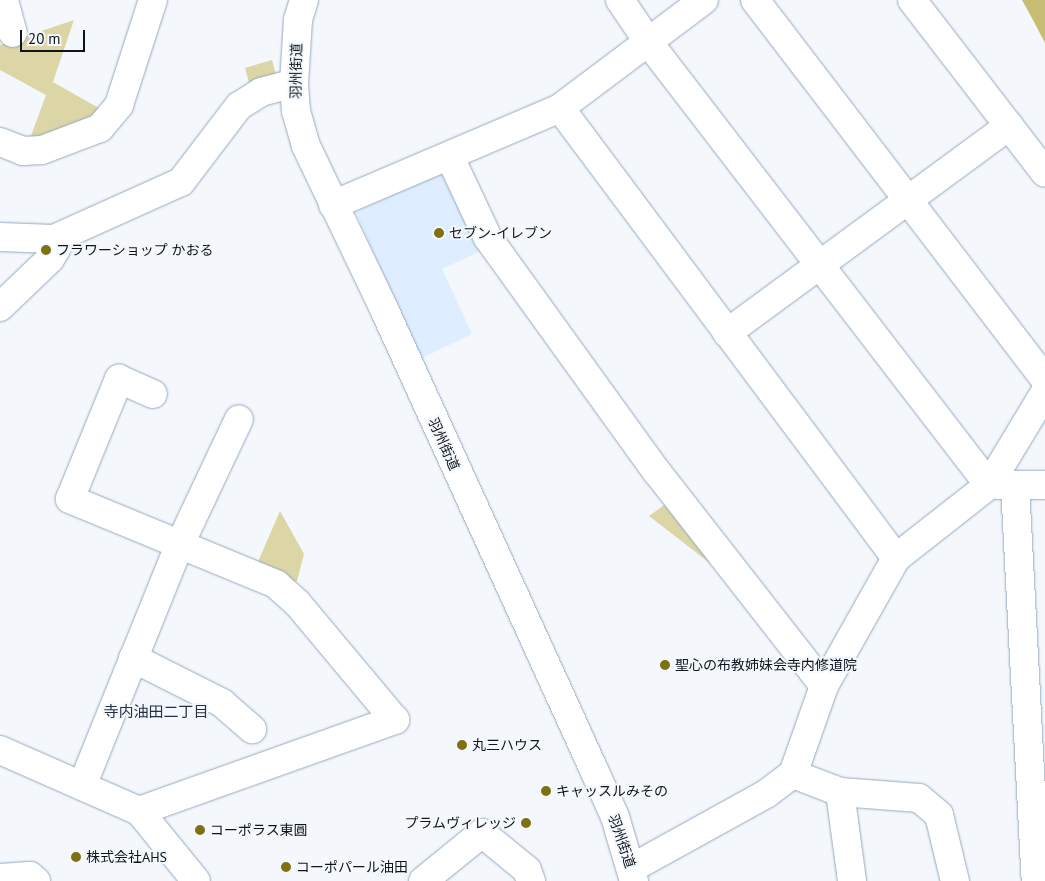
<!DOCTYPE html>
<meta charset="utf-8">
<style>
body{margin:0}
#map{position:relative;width:1045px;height:881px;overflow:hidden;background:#f4f8fd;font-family:"PT Sans","Noto Sans JP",sans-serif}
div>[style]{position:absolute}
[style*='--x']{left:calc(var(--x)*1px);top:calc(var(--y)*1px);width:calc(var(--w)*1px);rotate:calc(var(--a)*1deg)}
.built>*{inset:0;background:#deedff}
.green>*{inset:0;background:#dcd6a7}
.forest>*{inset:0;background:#c8bd75}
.roads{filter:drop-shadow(0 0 1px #96a8be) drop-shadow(0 0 1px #96a8be)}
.minor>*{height:28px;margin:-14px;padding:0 14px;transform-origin:14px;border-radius:14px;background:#fff}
.dots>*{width:14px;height:14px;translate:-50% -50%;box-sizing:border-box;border:2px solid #f4f8fd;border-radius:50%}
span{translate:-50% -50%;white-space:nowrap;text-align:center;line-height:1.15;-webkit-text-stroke:4px #f4f8fd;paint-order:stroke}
.street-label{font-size:14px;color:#0f151d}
.poi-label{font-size:14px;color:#0f151d}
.left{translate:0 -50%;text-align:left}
.right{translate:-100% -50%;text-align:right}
.neighbourhood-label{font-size:15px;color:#233143}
.scale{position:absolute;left:20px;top:30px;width:65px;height:22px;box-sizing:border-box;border:2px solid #0f151d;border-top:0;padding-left:6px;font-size:15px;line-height:18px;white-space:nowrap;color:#0f151d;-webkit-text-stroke:4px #f4f8fd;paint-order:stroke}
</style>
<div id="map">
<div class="built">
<i style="clip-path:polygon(449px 167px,487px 248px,442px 269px,472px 334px,420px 359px,356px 212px)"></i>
</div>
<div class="green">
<i style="clip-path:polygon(74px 20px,53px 82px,104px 111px,99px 118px,29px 141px,46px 95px,0 70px,0 45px)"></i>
<i style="clip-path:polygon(272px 60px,278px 82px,251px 90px,245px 68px)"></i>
<i style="clip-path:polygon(674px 498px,718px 558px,711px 564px,649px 516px)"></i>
<i style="clip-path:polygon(280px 511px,304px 554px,297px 581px,289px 581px,257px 564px)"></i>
</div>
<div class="forest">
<i style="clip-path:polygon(1022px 0,1045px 0,1045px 43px,1033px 20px)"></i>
</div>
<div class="roads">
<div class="minor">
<i style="--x:4;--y:0;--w:34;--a:75"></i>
<i style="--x:304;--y:0;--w:21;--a:107"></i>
<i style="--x:298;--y:20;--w:63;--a:93.6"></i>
<i style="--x:294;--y:83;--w:28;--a:86"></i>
<i style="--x:296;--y:111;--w:36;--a:74"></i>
<i style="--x:306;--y:146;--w:181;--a:64.4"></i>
<i style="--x:384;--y:309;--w:507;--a:65.51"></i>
<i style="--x:594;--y:770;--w:51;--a:65.9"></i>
<i style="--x:615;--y:817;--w:67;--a:73.5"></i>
<i style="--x:620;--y:0;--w:52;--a:56"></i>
<i style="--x:649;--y:43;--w:558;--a:52.43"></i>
<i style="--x:755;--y:0;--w:477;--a:52.6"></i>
<i style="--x:912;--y:0;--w:218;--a:52.4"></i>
<i style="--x:560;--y:108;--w:562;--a:53.25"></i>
<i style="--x:0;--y:142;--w:25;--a:21"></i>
<i style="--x:23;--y:151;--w:19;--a:-3"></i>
<i style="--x:42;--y:150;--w:62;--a:-20.8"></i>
<i style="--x:100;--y:128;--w:30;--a:-50"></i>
<i style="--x:119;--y:105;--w:110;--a:-72.1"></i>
<i style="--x:450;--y:157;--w:89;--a:64.9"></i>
<i style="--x:488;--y:238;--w:289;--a:54.2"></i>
<i style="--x:657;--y:472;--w:271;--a:52"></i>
<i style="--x:333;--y:205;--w:247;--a:-23.1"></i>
<i style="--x:560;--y:108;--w:180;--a:-36.9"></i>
<i style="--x:0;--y:237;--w:54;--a:2.1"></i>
<i style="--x:54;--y:239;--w:139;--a:-24.2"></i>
<i style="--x:181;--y:182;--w:96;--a:-52.7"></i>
<i style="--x:239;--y:106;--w:26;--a:-32"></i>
<i style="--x:261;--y:92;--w:34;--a:-15"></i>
<i style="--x:0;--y:307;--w:69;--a:-43.8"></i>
<i style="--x:50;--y:259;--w:12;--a:-59"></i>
<i style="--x:56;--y:249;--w:10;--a:-101"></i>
<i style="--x:727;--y:333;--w:350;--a:-36.3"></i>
<i style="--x:998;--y:485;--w:47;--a:0"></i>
<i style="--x:1015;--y:485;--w:397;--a:87"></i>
<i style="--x:133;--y:658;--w:100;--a:26.8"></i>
<i style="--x:222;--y:703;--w:40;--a:41"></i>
<i style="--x:0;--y:750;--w:152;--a:23.7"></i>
<i style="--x:139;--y:811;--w:90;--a:50.8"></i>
<i style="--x:793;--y:774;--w:50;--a:21"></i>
<i style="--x:840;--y:792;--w:79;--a:4.3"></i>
<i style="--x:919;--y:798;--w:26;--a:40"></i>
<i style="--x:939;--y:815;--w:68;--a:76.4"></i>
<i style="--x:82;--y:786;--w:259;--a:-68"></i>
<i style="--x:179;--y:546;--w:140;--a:-64.7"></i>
<i style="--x:840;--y:792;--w:90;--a:82.3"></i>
<i style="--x:139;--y:811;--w:272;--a:-19.6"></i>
<i style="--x:395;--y:720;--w:153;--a:-129.9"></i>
<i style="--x:297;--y:603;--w:28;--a:-138"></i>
<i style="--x:276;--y:584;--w:223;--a:-157.6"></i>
<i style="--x:70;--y:499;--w:130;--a:-67.8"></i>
<i style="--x:119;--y:379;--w:37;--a:24"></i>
<i style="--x:632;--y:868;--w:153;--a:-28.9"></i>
<i style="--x:766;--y:794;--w:34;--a:-37"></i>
<i style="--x:793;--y:774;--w:93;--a:-70.6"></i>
<i style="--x:824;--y:686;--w:147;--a:-60.6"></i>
<i style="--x:896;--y:558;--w:118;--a:-38.1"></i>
<i style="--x:989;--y:485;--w:109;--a:-58.9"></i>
<i style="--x:0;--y:878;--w:30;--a:-4"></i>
<i style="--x:30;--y:876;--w:8;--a:40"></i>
<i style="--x:423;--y:881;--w:76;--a:-39.1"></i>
<i style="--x:482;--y:833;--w:58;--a:39.4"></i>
<i style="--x:527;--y:870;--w:12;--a:70"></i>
</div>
</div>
<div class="dots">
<i style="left:439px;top:233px;background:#7e7112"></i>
<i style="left:46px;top:250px;background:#7e7112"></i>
<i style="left:665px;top:665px;background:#7e7112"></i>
<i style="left:462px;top:745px;background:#7e7112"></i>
<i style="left:546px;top:791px;background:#7e7112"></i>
<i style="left:526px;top:823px;background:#7e7112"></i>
<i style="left:200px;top:830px;background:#7e7112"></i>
<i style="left:76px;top:857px;background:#7e7112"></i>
<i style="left:286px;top:867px;background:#7e7112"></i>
</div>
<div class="street-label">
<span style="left:296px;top:71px;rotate:-89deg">羽州街道</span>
<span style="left:444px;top:444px;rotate:66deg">羽州街道</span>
<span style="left:622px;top:841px;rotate:71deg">羽州街道</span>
</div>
<div class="poi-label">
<span class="left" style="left:449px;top:233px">セブン-イレブン</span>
<span class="left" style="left:56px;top:250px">フラワーショップ かおる</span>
<span class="left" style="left:675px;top:665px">聖心の布教姉妹会寺内修道院</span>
<span class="left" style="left:472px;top:745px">丸三ハウス</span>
<span class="left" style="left:556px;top:791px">キャッスルみその</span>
<span class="right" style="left:516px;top:823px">プラムヴィレッジ</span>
<span class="left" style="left:210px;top:830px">コーポラス東圓</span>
<span class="left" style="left:86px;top:857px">株式会社AHS</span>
<span class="left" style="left:296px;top:867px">コーポパール油田</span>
</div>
<div class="neighbourhood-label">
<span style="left:156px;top:712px">寺内油田二丁目</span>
</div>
<div class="scale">20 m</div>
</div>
